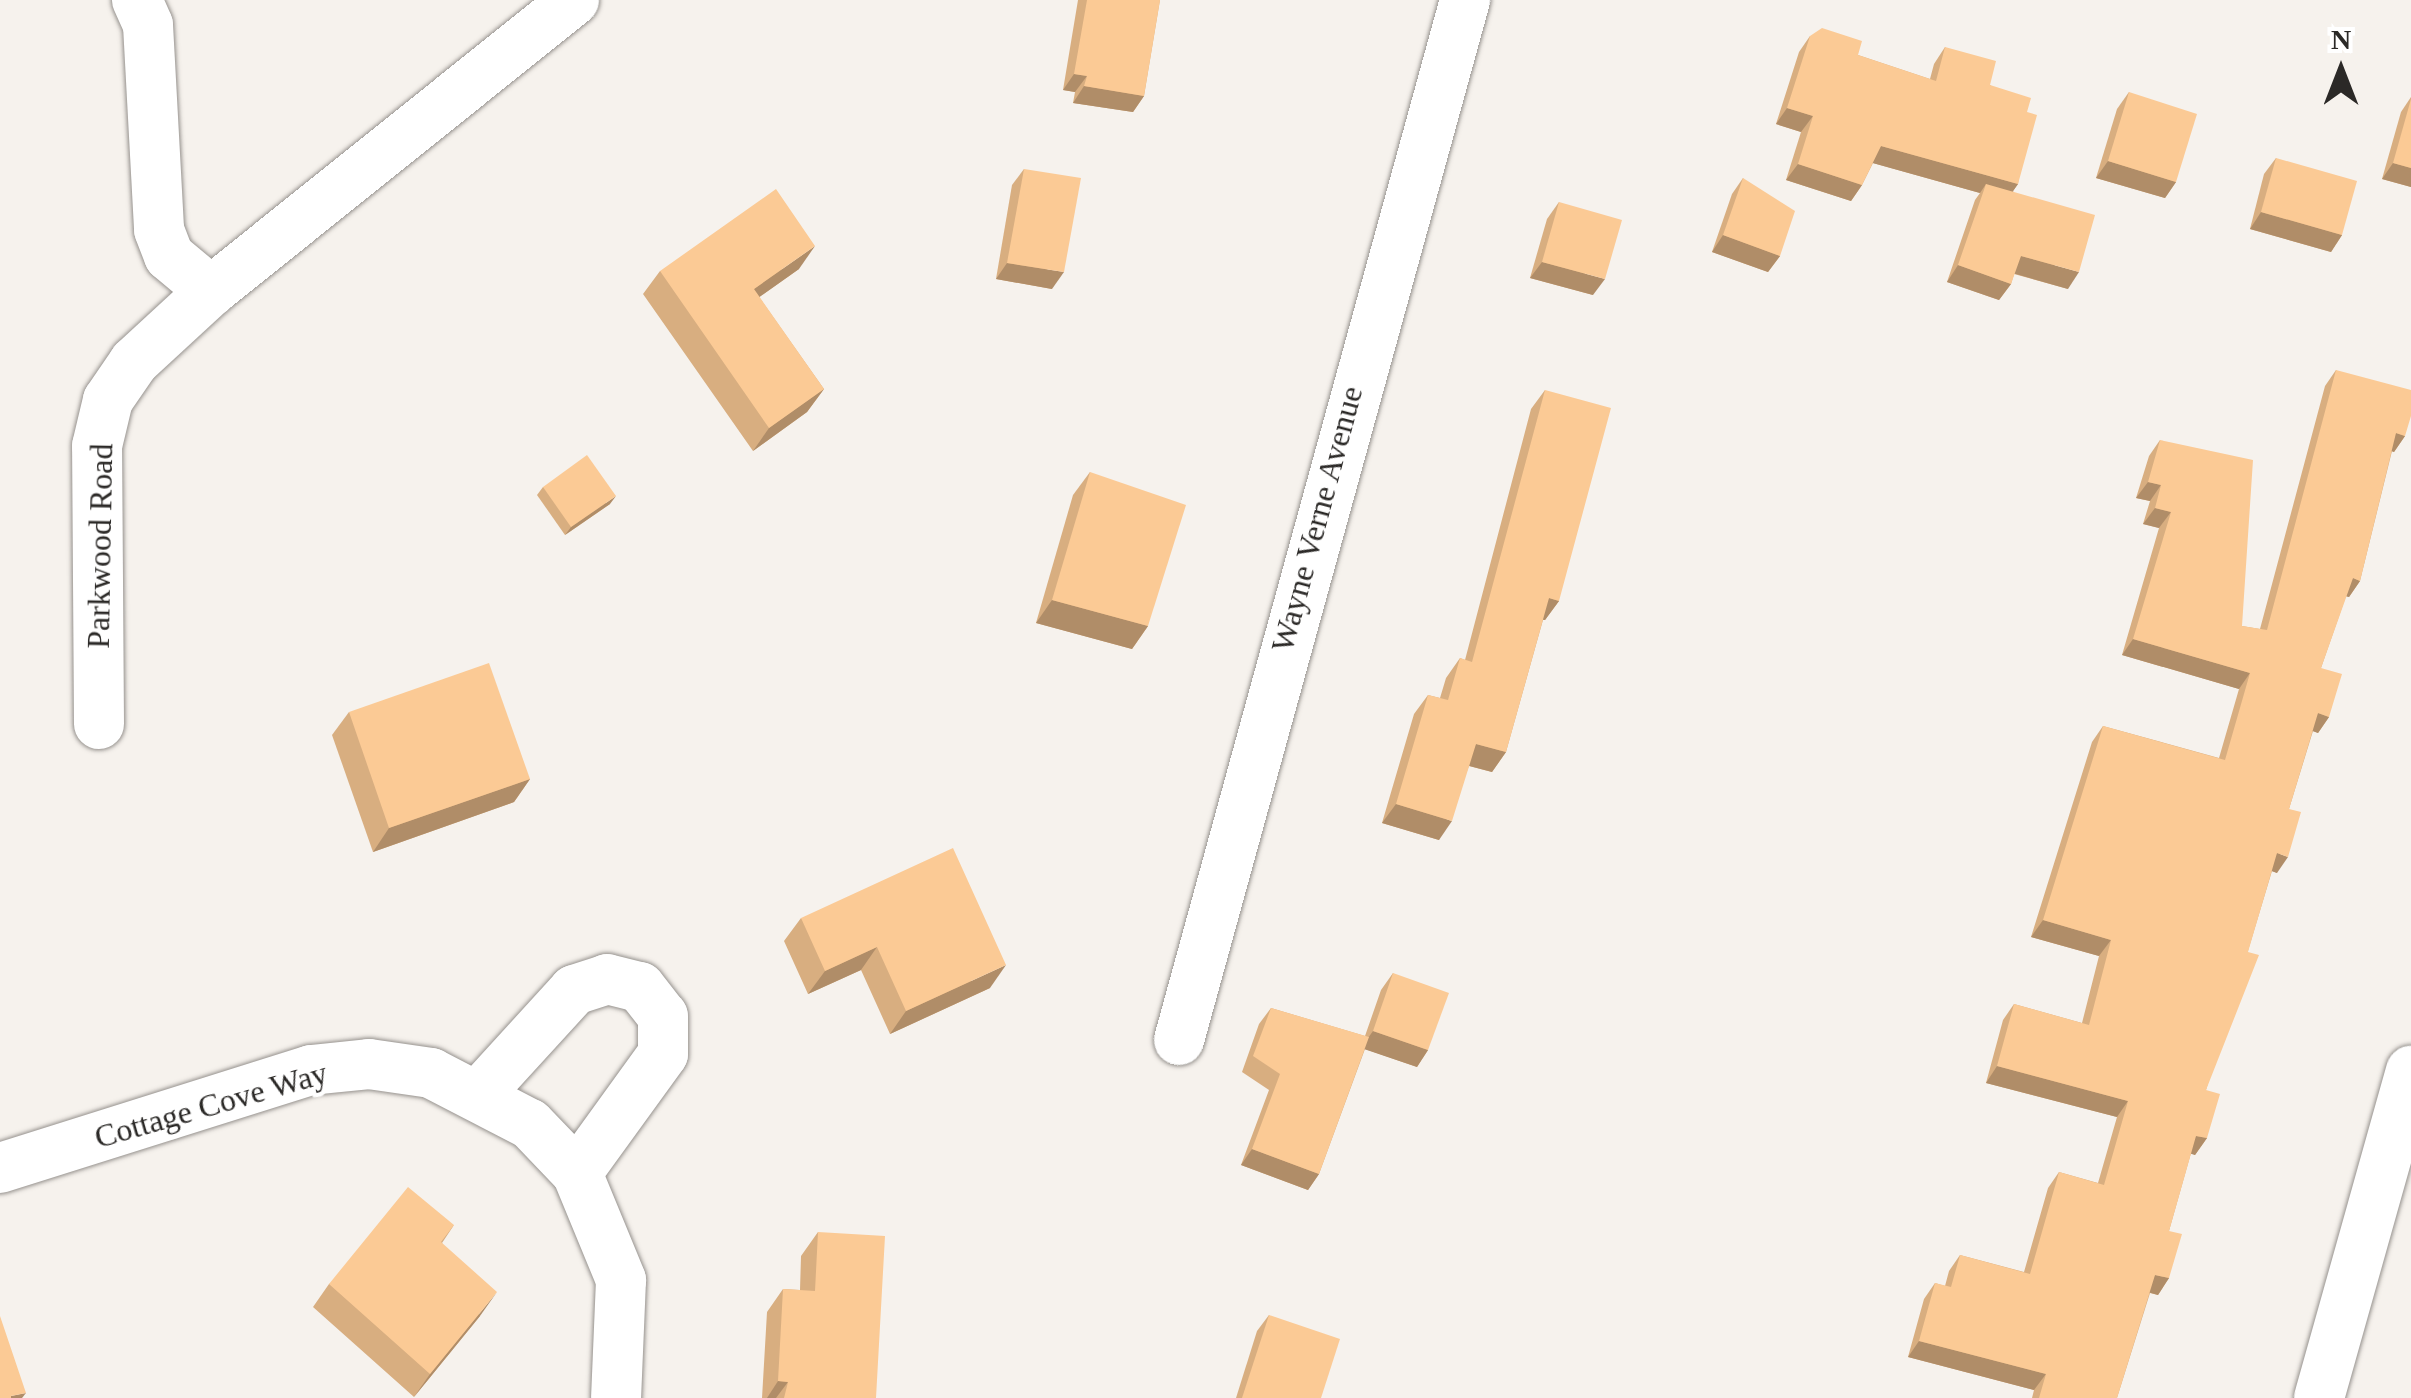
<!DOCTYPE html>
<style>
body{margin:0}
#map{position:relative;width:2411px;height:1398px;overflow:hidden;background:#f6f2ed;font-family:Georgia,serif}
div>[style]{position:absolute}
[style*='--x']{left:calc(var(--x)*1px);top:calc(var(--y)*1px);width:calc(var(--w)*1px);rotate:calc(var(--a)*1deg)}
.roads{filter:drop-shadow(0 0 2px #96928e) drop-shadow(0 0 2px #96928e)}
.street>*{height:50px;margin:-25px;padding:0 25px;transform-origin:25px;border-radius:25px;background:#fff}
.wall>*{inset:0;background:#d8ae80}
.shaded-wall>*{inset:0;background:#b08d68}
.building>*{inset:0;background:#fbca95}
span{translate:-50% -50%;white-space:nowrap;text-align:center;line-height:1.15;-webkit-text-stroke:9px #fff;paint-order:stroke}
.street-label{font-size:32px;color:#2b2927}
.north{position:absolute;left:2291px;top:20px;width:100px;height:100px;-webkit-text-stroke:8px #fff;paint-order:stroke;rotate:0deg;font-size:28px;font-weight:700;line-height:40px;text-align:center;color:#2b2927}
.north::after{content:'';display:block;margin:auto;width:35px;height:45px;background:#2b2927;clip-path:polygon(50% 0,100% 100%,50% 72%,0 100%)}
</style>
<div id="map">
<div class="roads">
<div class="street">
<i style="--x:137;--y:0;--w:27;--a:66"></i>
<i style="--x:148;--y:25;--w:205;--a:86.9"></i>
<i style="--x:159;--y:230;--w:28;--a:69"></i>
<i style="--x:169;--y:256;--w:55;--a:39.8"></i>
<i style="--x:99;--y:724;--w:278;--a:-90.4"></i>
<i style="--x:97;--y:446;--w:47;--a:-76.6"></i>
<i style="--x:108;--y:400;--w:46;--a:-55.6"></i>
<i style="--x:134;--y:362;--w:105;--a:-42.7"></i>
<i style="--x:211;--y:291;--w:465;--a:-38.7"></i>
<i style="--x:1179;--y:1040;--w:1079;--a:-74.62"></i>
<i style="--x:481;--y:1092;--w:138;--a:-47.6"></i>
<i style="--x:574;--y:990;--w:35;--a:-18"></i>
<i style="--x:607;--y:979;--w:34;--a:14"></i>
<i style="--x:640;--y:987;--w:37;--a:52"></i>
<i style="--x:663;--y:1016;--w:38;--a:90"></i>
<i style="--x:663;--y:1054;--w:147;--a:125.9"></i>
<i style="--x:0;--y:1168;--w:326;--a:-17.5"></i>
<i style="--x:311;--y:1070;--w:58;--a:-5.9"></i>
<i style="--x:369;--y:1064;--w:63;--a:8.3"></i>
<i style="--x:431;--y:1073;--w:111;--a:27.3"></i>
<i style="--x:530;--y:1124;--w:68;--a:46.2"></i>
<i style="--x:577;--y:1173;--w:116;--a:67.6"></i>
<i style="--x:621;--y:1280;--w:118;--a:92.4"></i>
<i style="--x:2319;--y:1398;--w:340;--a:-74.3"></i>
</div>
</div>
<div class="wall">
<i style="clip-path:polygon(1078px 0,1160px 0,1144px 96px,1133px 112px,1073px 103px,1075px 92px,1063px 90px)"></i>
<i style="clip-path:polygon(1810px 36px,1858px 55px,1930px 79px,1934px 64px,1945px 47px,1990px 85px,2027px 112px,2018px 184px,2013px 191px,2068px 289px,2014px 274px,2011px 284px,1999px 300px,1947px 282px,1975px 200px,1980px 193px,1873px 163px,1862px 185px,1851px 201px,1786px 180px,1801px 132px,1776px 124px,1799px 52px)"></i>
<i style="clip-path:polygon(2129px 92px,2176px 182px,2165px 198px,2096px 178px,2117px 109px)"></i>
<i style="clip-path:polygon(2411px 97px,2411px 187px,2382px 179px,2401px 112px)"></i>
<i style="clip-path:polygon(2276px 158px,2342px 235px,2331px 252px,2250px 229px,2264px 174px)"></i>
<i style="clip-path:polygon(1024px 169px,1052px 289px,996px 279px,1012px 185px)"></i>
<i style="clip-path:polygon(1743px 178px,1780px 256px,1768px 272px,1712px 252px,1732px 194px)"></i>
<i style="clip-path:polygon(1559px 202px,1593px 295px,1530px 278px,1547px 219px)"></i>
<i style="clip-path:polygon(799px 269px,759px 297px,824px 389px,807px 412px,753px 451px,643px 294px,660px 271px)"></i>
<i style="clip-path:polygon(2336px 370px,2405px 436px,2394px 452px,2392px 451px,2360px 581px,2349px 597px,2346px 596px,2321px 668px,2329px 717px,2318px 733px,2313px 731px,2289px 809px,2277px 873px,2272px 871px,2206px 1090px,2207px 1138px,2195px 1155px,2191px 1153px,2169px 1231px,2169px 1278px,2158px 1295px,2150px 1293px,2117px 1398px,2032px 1398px,2034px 1390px,1908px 1357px,1924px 1299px,1935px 1283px,1945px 1286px,1949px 1271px,1960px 1255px,2024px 1272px,2048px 1188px,2059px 1172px,2098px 1183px,2117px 1117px,1986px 1083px,2003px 1020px,2014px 1004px,2082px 1023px,2099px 956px,2031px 937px,2092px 742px,2103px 726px,2219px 758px,2239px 689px,2122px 655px,2159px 528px,2143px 524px,2150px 501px,2136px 498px,2149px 456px,2160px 440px,2242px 626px,2260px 629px,2325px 386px)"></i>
<i style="clip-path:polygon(1545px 390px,1559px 601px,1545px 620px,1543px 620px,1506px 752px,1492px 772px,1469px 766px,1439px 840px,1382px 823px,1414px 714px,1428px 695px,1440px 698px,1446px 678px,1460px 658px,1465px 660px,1531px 409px)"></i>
<i style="clip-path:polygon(1090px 472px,1148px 626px,1132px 649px,1036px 623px,1073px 495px)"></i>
<i style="clip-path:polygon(543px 487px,610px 504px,565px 535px,537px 495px)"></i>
<i style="clip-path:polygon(349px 712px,530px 779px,514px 802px,373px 852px,332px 735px)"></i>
<i style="clip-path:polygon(801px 918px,990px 988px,890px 1034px,861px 970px,808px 994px,784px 941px)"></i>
<i style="clip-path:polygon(1393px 973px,1428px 1050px,1417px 1067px,1365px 1049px,1319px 1174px,1308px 1190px,1241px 1165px,1269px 1090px,1242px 1072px,1259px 1024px,1271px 1008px,1365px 1036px,1381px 990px)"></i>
<i style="clip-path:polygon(454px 1225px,442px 1243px,480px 1316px,414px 1397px,313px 1307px,329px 1284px)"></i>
<i style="clip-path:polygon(818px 1232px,876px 1398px,762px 1398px,767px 1312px,783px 1289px,800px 1290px,801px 1256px)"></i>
<i style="clip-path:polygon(1269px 1315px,1321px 1398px,1236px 1398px,1257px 1331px)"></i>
</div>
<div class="shaded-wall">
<i style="clip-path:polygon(1074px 74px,1087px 76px,1075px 92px,1063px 90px)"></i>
<i style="clip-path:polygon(1084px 86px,1144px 96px,1133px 112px,1073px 103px)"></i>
<i style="clip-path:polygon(1787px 108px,1813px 116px,1801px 132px,1776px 124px)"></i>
<i style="clip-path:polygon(1881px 146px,2018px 184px,2006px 201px,1986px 184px,1980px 193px,1869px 162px)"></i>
<i style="clip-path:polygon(2108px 161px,2176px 182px,2165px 198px,2096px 178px)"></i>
<i style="clip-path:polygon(2393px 163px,2411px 168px,2411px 187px,2382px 179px)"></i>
<i style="clip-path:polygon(1798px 164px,1862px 185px,1851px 201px,1786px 180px)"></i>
<i style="clip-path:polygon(2261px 212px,2342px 235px,2331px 252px,2250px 229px)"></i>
<i style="clip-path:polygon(1723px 235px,1780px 256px,1768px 272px,1712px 252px)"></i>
<i style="clip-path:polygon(815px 246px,799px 269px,737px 313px,754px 289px)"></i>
<i style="clip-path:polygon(2021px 256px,2079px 272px,2068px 289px,2009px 272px)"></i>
<i style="clip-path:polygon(1542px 262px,1605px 279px,1593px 295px,1530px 278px)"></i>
<i style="clip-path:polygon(1007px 263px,1064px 272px,1052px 289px,996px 279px)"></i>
<i style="clip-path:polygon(1958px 265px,2011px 284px,1999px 300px,1947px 282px)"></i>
<i style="clip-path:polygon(824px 389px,807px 412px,753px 451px,769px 428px)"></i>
<i style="clip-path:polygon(2396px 433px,2405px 436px,2394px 452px,2385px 449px)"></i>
<i style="clip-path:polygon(2148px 482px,2161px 485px,2150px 501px,2136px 498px)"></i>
<i style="clip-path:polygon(616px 496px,610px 504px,565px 535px,571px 527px)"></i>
<i style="clip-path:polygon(2155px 508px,2171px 512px,2159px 528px,2143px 524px)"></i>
<i style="clip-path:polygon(2353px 578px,2360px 581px,2349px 597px,2341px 595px)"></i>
<i style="clip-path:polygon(1549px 598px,1559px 601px,1545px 620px,1535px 618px)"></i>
<i style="clip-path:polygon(1052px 600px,1148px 626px,1132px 649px,1036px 623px)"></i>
<i style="clip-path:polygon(2133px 639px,2250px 673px,2239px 689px,2122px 655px)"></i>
<i style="clip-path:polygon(2318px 713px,2329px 717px,2318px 733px,2307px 729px)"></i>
<i style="clip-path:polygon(1476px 744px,1506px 752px,1492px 772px,1462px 764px)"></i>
<i style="clip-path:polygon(530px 779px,514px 802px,373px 852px,389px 828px)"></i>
<i style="clip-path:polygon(1396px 804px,1452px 821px,1439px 840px,1382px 823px)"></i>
<i style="clip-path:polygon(2277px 853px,2288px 857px,2277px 873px,2266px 869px)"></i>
<i style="clip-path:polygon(2043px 920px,2111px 940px,2099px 956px,2031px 937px)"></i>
<i style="clip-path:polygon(877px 947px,861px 970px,808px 994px,825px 971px)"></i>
<i style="clip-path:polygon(1006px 965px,990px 988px,890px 1034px,906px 1011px)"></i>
<i style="clip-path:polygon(1373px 1031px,1428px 1050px,1417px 1067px,1361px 1048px)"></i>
<i style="clip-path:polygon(1997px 1066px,2128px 1101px,2117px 1117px,1986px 1083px)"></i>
<i style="clip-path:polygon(2196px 1136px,2207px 1138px,2195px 1155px,2185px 1152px)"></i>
<i style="clip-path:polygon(1252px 1149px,1319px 1174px,1308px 1190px,1241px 1165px)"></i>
<i style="clip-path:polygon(2155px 1275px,2169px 1278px,2158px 1295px,2144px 1291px)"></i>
<i style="clip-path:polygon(497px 1292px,480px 1316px,414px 1397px,430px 1374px)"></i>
<i style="clip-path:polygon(1919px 1341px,2046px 1374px,2034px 1390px,1908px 1357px)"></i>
<i style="clip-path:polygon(778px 1381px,788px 1382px,776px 1398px,767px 1398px)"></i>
<i style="clip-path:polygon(26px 1393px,22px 1398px,10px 1398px,11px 1396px)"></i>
</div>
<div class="building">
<i style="clip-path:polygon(1087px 0,1160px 0,1144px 96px,1084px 86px,1087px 76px,1074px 74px)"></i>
<i style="clip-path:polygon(1822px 28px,1862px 41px,1858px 55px,1936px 81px,1945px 47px,1996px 61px,1990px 85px,2031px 98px,2027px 112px,2037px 115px,2018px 184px,1881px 146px,1862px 185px,1798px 164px,1813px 116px,1787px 108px,1810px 36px)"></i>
<i style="clip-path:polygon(2129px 92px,2197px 114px,2176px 182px,2108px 161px)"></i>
<i style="clip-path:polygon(2411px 99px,2411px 168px,2393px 163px)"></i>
<i style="clip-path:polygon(2276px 158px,2357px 181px,2342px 235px,2261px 212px)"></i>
<i style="clip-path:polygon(1024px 169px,1081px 178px,1064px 272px,1007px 263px)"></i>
<i style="clip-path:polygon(1743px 178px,1795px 211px,1780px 256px,1723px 235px)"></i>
<i style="clip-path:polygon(1986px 184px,2095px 215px,2079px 272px,2021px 256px,2011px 284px,1958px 265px)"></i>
<i style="clip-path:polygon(776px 189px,815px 246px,754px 289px,824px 389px,769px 428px,660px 271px)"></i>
<i style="clip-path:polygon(1559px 202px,1622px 220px,1605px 279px,1542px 262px)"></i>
<i style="clip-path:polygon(2336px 370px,2411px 390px,2411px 416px,2405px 436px,2396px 433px,2360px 581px,2353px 578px,2321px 668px,2342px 674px,2329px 717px,2318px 713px,2289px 809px,2301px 812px,2288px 857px,2277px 853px,2248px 952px,2259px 955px,2206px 1090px,2220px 1094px,2207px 1138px,2196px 1136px,2169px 1231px,2182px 1234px,2169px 1278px,2155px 1275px,2117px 1398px,2039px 1398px,2046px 1374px,1919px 1341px,1935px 1283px,1951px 1287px,1960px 1255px,2030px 1274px,2059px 1172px,2104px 1185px,2128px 1101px,1997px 1066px,2014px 1004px,2089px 1025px,2111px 940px,2043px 920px,2103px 726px,2225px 760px,2250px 673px,2133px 639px,2171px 512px,2155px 508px,2161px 485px,2148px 482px,2160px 440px,2253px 460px,2242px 626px,2267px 630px)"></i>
<i style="clip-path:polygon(1545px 390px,1611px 408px,1559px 601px,1549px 598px,1506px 752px,1476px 744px,1452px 821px,1396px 804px,1428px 695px,1448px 700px,1460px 658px,1472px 662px)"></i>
<i style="clip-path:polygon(587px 455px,616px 496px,571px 527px,543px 487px)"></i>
<i style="clip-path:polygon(1090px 472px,1186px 505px,1148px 626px,1052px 600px)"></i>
<i style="clip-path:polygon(489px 663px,530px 779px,389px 828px,349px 712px)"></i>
<i style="clip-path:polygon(953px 848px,1006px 965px,906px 1011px,877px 947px,825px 971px,801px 918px)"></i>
<i style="clip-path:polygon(1393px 973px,1449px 993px,1428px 1050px,1373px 1031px)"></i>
<i style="clip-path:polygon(1271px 1008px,1369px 1037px,1319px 1174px,1252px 1149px,1280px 1074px,1253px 1056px)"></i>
<i style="clip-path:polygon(408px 1187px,454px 1225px,441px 1242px,497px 1292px,430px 1374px,329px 1284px)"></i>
<i style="clip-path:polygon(818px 1232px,885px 1236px,876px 1398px,784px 1398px,788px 1382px,778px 1381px,783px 1289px,815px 1291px)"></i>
<i style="clip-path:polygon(1269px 1315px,1340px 1339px,1321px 1398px,1242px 1398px)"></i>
<i style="clip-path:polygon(0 1316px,26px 1393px,11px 1396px,11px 1398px,0 1398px)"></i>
</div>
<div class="street-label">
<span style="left:1317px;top:519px;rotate:-75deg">Wayne Verne Avenue</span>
<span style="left:100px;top:546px;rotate:-89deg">Parkwood Road</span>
<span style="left:211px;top:1105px;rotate:-16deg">Cottage Cove Way</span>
</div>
<div class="north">N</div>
</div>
